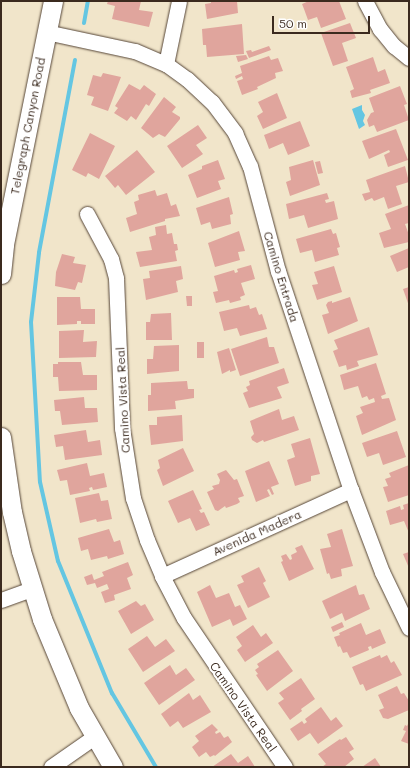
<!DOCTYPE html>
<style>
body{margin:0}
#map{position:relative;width:410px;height:768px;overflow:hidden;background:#f1e5ca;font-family:Mali,sans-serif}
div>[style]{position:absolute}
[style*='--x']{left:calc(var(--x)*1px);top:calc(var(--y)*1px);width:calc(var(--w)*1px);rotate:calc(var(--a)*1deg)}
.water>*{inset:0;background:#64c6e2}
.stream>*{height:4px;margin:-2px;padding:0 2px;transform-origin:2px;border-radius:2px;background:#64c6e2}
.building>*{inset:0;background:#e0a59d}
.roads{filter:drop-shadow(0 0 1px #564638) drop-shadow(0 0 1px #564638)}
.minor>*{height:15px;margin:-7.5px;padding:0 7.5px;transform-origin:7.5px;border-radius:7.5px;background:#fff}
.tertiary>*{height:19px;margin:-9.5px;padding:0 9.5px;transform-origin:9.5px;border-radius:9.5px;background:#fff}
span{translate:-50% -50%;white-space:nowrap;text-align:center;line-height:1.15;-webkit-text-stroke:4px #fff;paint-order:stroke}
.street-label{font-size:12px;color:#3b2a1e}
.frame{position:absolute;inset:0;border:2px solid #3b2a1e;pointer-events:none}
.scale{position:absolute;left:272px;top:16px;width:98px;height:18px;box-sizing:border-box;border:2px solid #3b2a1e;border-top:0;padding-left:5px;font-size:12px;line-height:14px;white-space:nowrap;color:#3b2a1e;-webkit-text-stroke:3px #fff;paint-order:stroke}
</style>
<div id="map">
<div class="water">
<i style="clip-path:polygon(362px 105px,362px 110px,365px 115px,363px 121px,365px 125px,359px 129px,352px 109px)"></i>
</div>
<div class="stream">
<i style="--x:84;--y:23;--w:22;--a:-80"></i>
<i style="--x:75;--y:60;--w:196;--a:100.6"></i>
<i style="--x:39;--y:253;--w:69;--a:96.6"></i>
<i style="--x:31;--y:322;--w:160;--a:86.8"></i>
<i style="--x:40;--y:482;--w:81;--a:77.2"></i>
<i style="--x:58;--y:561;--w:143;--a:67.8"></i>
<i style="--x:112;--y:693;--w:86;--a:59.3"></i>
</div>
<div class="building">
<i style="clip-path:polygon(108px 1px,141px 1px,139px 10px,153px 12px,149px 27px,112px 19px,115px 6px,107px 4px)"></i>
<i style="clip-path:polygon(211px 1px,237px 1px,238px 13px,207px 19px,205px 4px,211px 3px)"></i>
<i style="clip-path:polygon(309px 1px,339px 1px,346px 19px,321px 28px,317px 17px,308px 20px,304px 9px,302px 4px)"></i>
<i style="clip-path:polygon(350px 23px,356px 38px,342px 43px,348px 61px,333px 66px,321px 33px)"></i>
<i style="clip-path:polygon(242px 24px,244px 54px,207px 57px,206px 45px,203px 45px,202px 29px)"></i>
<i style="clip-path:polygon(269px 46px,271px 50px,249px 58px,246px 51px,251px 50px,252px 52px)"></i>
<i style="clip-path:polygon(246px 55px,248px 59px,238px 62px,236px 56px)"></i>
<i style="clip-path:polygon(269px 56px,271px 60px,278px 58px,283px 71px,275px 73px,276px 78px,257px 87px,258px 89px,242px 95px,237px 81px,243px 79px,242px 76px,236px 79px,235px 76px,242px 73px,240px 66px)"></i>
<i style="clip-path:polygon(373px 57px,378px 72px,385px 69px,390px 83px,370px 90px,371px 93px,352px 98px,350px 91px,354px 89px,346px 67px)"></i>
<i style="clip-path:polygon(103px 73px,121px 77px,108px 111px,91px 105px,94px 97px,87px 95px,93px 75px,101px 77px)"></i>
<i style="clip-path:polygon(129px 84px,140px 90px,144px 85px,156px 94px,149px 106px,146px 104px,136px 120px,131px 116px,127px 121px,114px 113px,118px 108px,115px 106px)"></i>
<i style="clip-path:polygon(400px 86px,407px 104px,404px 105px,409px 120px,377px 132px,374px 125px,369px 127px,367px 120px,371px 113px,374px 112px,369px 98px)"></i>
<i style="clip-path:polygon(277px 93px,287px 118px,263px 129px,257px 116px,263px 112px,258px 102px)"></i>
<i style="clip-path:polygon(164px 97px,176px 107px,172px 112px,180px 117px,180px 119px,165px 137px,159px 134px,153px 138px,141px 128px)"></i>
<i style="clip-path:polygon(300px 121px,310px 146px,288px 155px,283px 143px,269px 149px,264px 135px)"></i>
<i style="clip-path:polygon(198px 125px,207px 138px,196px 145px,203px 154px,182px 168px,167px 146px)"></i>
<i style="clip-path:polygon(396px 129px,408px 160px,388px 167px,384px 155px,390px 152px,389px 150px,369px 159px,362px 141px)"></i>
<i style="clip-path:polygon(90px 133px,115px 146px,99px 179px,88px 173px,86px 177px,72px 170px)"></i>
<i style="clip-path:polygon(137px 150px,155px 172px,126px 195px,118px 185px,115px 188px,105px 176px)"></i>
<i style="clip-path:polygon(218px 160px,225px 179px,218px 181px,221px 189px,197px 198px,188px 175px,202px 169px,202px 166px)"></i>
<i style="clip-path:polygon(313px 160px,320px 185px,290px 196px,286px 182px,291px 180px,289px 167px)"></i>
<i style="clip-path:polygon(320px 161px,323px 173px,318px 174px,315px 162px)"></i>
<i style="clip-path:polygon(405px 166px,409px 182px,396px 186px,402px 204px,388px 209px,384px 197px,374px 201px,372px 198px,365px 201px,362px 194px,370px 192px,366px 180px)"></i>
<i style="clip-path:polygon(155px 190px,157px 196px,167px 193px,171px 206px,176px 204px,180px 216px,165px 219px,165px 221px,130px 232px,126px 218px,137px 214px,134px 202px,139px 200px,138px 195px)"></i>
<i style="clip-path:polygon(327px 193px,329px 199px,325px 200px,326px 203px,334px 201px,338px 219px,308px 228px,304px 215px,289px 219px,286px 204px)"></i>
<i style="clip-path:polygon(229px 197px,233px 214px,230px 215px,231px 224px,212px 229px,210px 222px,201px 225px,196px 208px)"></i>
<i style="clip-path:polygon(409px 205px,409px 223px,405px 224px,409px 235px,409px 242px,384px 248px,379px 233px,391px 229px,385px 214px)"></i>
<i style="clip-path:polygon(166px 225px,167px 234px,172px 233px,174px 244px,177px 244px,178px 250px,175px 251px,177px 261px,140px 267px,136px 252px,152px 250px,149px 237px,156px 235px,155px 227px)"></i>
<i style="clip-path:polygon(331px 229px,333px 234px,336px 233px,340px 247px,337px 248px,339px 255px,315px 262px,312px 250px,300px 253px,296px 239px)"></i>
<i style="clip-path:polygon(239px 231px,245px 251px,238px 252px,240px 260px,215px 267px,208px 243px)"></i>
<i style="clip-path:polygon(409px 248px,409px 267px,397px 272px,390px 256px)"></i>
<i style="clip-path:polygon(62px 254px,75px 257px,73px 263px,86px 265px,82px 283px,78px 282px,75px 290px,55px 286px,56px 272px)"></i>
<i style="clip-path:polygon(251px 265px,255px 279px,241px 283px,245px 295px,240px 297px,241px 300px,230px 303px,229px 300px,216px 303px,213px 292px,218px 291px,214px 276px,234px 270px,235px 273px,238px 272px,237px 269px)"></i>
<i style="clip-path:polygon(181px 266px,183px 279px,176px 281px,178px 292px,146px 300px,143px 279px,150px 278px,149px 271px)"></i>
<i style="clip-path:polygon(334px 266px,342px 292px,317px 300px,312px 285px,318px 284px,314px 272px)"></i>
<i style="clip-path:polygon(409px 287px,409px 306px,403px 289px)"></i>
<i style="clip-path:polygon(186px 296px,192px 296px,192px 306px,187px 306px)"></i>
<i style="clip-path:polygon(57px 297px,80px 297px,81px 309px,95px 309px,95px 324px,81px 324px,81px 321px,77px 321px,77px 324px,57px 325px)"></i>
<i style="clip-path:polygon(350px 297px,358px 321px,328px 334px,322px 315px,329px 313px,326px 305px,328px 302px,332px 301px,332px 303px)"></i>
<i style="clip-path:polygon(249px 305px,250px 309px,256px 307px,259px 315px,262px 314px,267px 329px,240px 336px,237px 328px,224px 331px,219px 312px)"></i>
<i style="clip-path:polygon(171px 313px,172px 340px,146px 340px,146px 322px,150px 322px,151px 314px)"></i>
<i style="clip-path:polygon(369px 327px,378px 355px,357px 361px,359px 366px,347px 370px,346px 365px,339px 367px,333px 351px,338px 349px,334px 340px)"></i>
<i style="clip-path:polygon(84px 330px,83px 342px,97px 341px,96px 357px,59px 358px,59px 331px)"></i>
<i style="clip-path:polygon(267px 337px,269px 347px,274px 347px,279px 363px,240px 376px,231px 349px)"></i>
<i style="clip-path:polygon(197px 342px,204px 342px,204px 358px,197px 358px)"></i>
<i style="clip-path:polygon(179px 345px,179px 371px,147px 374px,147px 359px,153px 359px,154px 346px)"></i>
<i style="clip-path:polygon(229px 348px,236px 370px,230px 372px,230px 370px,222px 374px,217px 352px)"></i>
<i style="clip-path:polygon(58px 362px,81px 362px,83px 375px,97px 375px,97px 390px,59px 391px,58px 377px,53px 377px,53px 364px,58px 364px)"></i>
<i style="clip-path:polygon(376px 363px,386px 394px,381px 396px,382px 399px,389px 398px,396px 420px,362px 435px,356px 416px,363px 413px,360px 407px,375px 402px,374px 398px,369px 400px,367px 396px,362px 398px,358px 386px,344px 390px,340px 375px)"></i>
<i style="clip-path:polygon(284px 368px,289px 383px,277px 387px,282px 398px,249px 408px,243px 393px,248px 391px,246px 387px,250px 385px,249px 381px)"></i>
<i style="clip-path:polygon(187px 381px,188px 389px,194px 389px,194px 398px,175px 401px,176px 409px,148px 411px,148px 395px,151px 395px,151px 383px)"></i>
<i style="clip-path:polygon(84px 397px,85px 408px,97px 408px,98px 422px,62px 425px,60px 411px,55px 411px,54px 400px)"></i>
<i style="clip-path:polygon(279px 409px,282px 420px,294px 416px,299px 430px,264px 442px,263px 440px,257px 443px,252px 440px,251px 437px,254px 434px,250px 421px)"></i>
<i style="clip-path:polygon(182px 415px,183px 441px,151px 445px,149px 425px,157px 425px,157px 417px)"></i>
<i style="clip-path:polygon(86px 430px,88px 442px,100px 440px,102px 455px,65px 460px,63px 446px,56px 447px,54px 435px)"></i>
<i style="clip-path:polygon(397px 431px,406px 457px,383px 465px,379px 453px,367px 457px,362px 443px)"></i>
<i style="clip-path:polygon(310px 438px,320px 474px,311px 476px,311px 481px,295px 486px,287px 460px,295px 457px,291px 444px)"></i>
<i style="clip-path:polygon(183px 448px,194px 471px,163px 486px,157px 470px,160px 468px,158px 460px)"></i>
<i style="clip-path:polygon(269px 461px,279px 484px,271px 487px,274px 494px,272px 495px,269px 489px,267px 490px,270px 496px,256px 502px,245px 471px)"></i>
<i style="clip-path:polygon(87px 463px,90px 476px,104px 473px,107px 487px,93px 490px,92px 487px,89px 488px,90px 491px,70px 495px,67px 480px,60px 481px,57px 470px)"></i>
<i style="clip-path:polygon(409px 465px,409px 495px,388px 502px,383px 487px,388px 486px,385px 479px,391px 477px,389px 473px)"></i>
<i style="clip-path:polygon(226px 470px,234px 480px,237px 479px,244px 496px,238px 498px,240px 502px,237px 504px,226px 508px,225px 506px,218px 511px,215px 510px,207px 492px,214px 489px,212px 486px,219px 484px,220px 480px,217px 474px)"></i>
<i style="clip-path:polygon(193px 490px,202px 509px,199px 510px,201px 513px,204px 512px,210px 525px,196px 531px,190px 518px,178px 523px,168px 501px)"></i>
<i style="clip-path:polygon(99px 493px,101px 501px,108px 500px,112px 519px,97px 522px,96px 519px,80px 523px,75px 498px)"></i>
<i style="clip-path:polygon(409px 503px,409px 533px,404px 521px,390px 525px,386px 511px,400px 506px,401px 510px,404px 509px,403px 505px)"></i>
<i style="clip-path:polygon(109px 529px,114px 542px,120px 540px,124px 554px,108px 559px,107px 556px,91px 560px,88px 549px,81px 551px,78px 538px)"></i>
<i style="clip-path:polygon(342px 529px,353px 566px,341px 569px,342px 576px,331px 579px,329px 573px,327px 574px,320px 549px,331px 547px,327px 534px)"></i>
<i style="clip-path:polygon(302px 545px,314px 569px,289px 581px,281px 562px,283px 561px,281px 556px,286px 554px,290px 560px,292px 559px,291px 555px,297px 552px,295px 548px)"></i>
<i style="clip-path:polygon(409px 552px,409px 568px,403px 554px)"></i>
<i style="clip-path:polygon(128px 562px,133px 575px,127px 578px,131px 589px,114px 595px,115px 600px,105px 603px,101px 592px,109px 589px,107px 584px,97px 588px,95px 583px,87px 585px,84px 577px,92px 574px,94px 580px,104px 576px,102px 572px)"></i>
<i style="clip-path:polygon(259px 567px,266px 581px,263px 583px,270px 597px,248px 608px,237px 585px,244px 582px,241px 576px)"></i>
<i style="clip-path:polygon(210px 585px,216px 598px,229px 593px,235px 607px,240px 605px,247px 619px,233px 626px,230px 619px,212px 627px,197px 592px)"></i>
<i style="clip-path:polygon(356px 585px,359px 595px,364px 594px,370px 609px,345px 621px,342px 613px,330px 619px,322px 601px)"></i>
<i style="clip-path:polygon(136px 601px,141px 606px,145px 604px,154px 620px,131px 634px,118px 611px)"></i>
<i style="clip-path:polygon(342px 622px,344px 627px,333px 632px,331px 627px)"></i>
<i style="clip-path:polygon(361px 623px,366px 635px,380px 629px,386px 643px,372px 649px,371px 646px,368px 647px,369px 650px,350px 658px,347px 652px,343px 653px,340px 646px,338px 647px,334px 637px,340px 635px,339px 633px)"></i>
<i style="clip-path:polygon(253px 625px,261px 637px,266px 633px,273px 643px,245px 662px,237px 650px,242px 646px,236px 637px)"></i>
<i style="clip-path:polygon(147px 636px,155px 647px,166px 639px,175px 651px,143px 672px,128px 649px)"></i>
<i style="clip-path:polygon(278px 650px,293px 671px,267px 691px,256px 675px,258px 674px,255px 670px,259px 667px,257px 664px)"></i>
<i style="clip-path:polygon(380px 655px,381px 658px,387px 655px,391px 663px,394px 661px,402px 675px,366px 691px,363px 684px,360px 685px,352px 667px)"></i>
<i style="clip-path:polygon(170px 665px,176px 675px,186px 668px,195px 680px,159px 705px,144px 683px)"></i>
<i style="clip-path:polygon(301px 678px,315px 699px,301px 709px,302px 711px,290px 720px,278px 703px,284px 699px,279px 693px)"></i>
<i style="clip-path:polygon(397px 686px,401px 694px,404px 693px,409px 701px,409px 710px,388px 719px,383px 718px,379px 710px,384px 708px,378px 695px)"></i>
<i style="clip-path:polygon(189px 693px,193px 700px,200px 695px,211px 712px,183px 728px,178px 721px,170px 727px,161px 714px)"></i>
<i style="clip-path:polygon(321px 707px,331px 721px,336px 717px,343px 726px,318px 744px,310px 733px,298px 741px,290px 729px,302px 721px,304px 724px,307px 722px,305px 719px)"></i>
<i style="clip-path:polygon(409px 722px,409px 744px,401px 741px,406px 731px,403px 730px,405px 725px,407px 726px)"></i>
<i style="clip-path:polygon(212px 724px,218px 730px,215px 732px,216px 734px,220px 732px,224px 738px,228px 736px,232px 742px,215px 756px,214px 755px,210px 757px,206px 752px,199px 757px,192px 747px,199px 741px,195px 736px)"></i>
<i style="clip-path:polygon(346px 737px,354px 749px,349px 752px,354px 759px,344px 767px,322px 767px,326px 764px,318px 754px,340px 739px,341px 740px)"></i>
<i style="clip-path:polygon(231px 754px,238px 763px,248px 756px,255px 767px,212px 767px)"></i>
<i style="clip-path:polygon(375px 758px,381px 767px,362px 767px)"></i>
</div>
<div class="roads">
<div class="minor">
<i style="--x:365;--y:1;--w:32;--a:62"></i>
<i style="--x:380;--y:29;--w:22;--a:51"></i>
<i style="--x:394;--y:46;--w:19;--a:39"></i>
<i style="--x:46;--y:32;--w:91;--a:12.1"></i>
<i style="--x:135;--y:51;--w:34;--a:23"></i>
<i style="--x:166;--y:64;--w:26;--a:36"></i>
<i style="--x:187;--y:79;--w:34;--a:43"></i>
<i style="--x:212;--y:102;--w:39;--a:53"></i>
<i style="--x:235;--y:133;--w:36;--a:66"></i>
<i style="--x:250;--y:166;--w:109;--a:75.1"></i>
<i style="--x:278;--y:271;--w:231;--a:71.6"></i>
<i style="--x:351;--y:490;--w:88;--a:69.3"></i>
<i style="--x:382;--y:572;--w:62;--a:64.3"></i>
<i style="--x:166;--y:64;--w:64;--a:-78.3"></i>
<i style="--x:87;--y:214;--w:51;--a:61.9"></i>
<i style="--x:111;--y:259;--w:20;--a:75"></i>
<i style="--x:116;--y:278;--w:150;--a:87.7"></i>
<i style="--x:122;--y:428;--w:71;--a:81.1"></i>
<i style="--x:133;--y:498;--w:44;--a:71.6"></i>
<i style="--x:147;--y:540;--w:39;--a:67"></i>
<i style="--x:162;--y:576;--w:47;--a:62.4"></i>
<i style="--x:184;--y:618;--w:180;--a:55.9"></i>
<i style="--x:162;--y:576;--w:208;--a:-24.5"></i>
<i style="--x:1;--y:600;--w:33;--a:-20"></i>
<i style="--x:51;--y:767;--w:52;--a:-34.9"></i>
</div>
<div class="tertiary">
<i style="--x:1;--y:274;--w:30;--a:-84"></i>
<i style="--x:4;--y:244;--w:248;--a:-78.6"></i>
<i style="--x:1;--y:437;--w:76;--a:81.7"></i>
<i style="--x:12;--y:512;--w:40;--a:77"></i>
<i style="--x:21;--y:551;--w:71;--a:72.8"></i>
<i style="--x:42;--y:619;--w:96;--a:67.4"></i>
<i style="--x:79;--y:708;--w:68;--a:60"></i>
</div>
</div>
<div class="street-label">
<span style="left:28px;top:126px;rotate:-79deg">Telegraph Canyon Road</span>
<span style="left:281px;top:277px;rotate:73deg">Camino Entrada</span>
<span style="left:123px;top:400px;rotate:-93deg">Camino Vista Real</span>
<span style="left:257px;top:533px;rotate:-24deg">Avenida Madera</span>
<span style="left:243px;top:707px;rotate:55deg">Camino Vista Real</span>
</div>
<div class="frame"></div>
<div class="scale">50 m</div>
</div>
